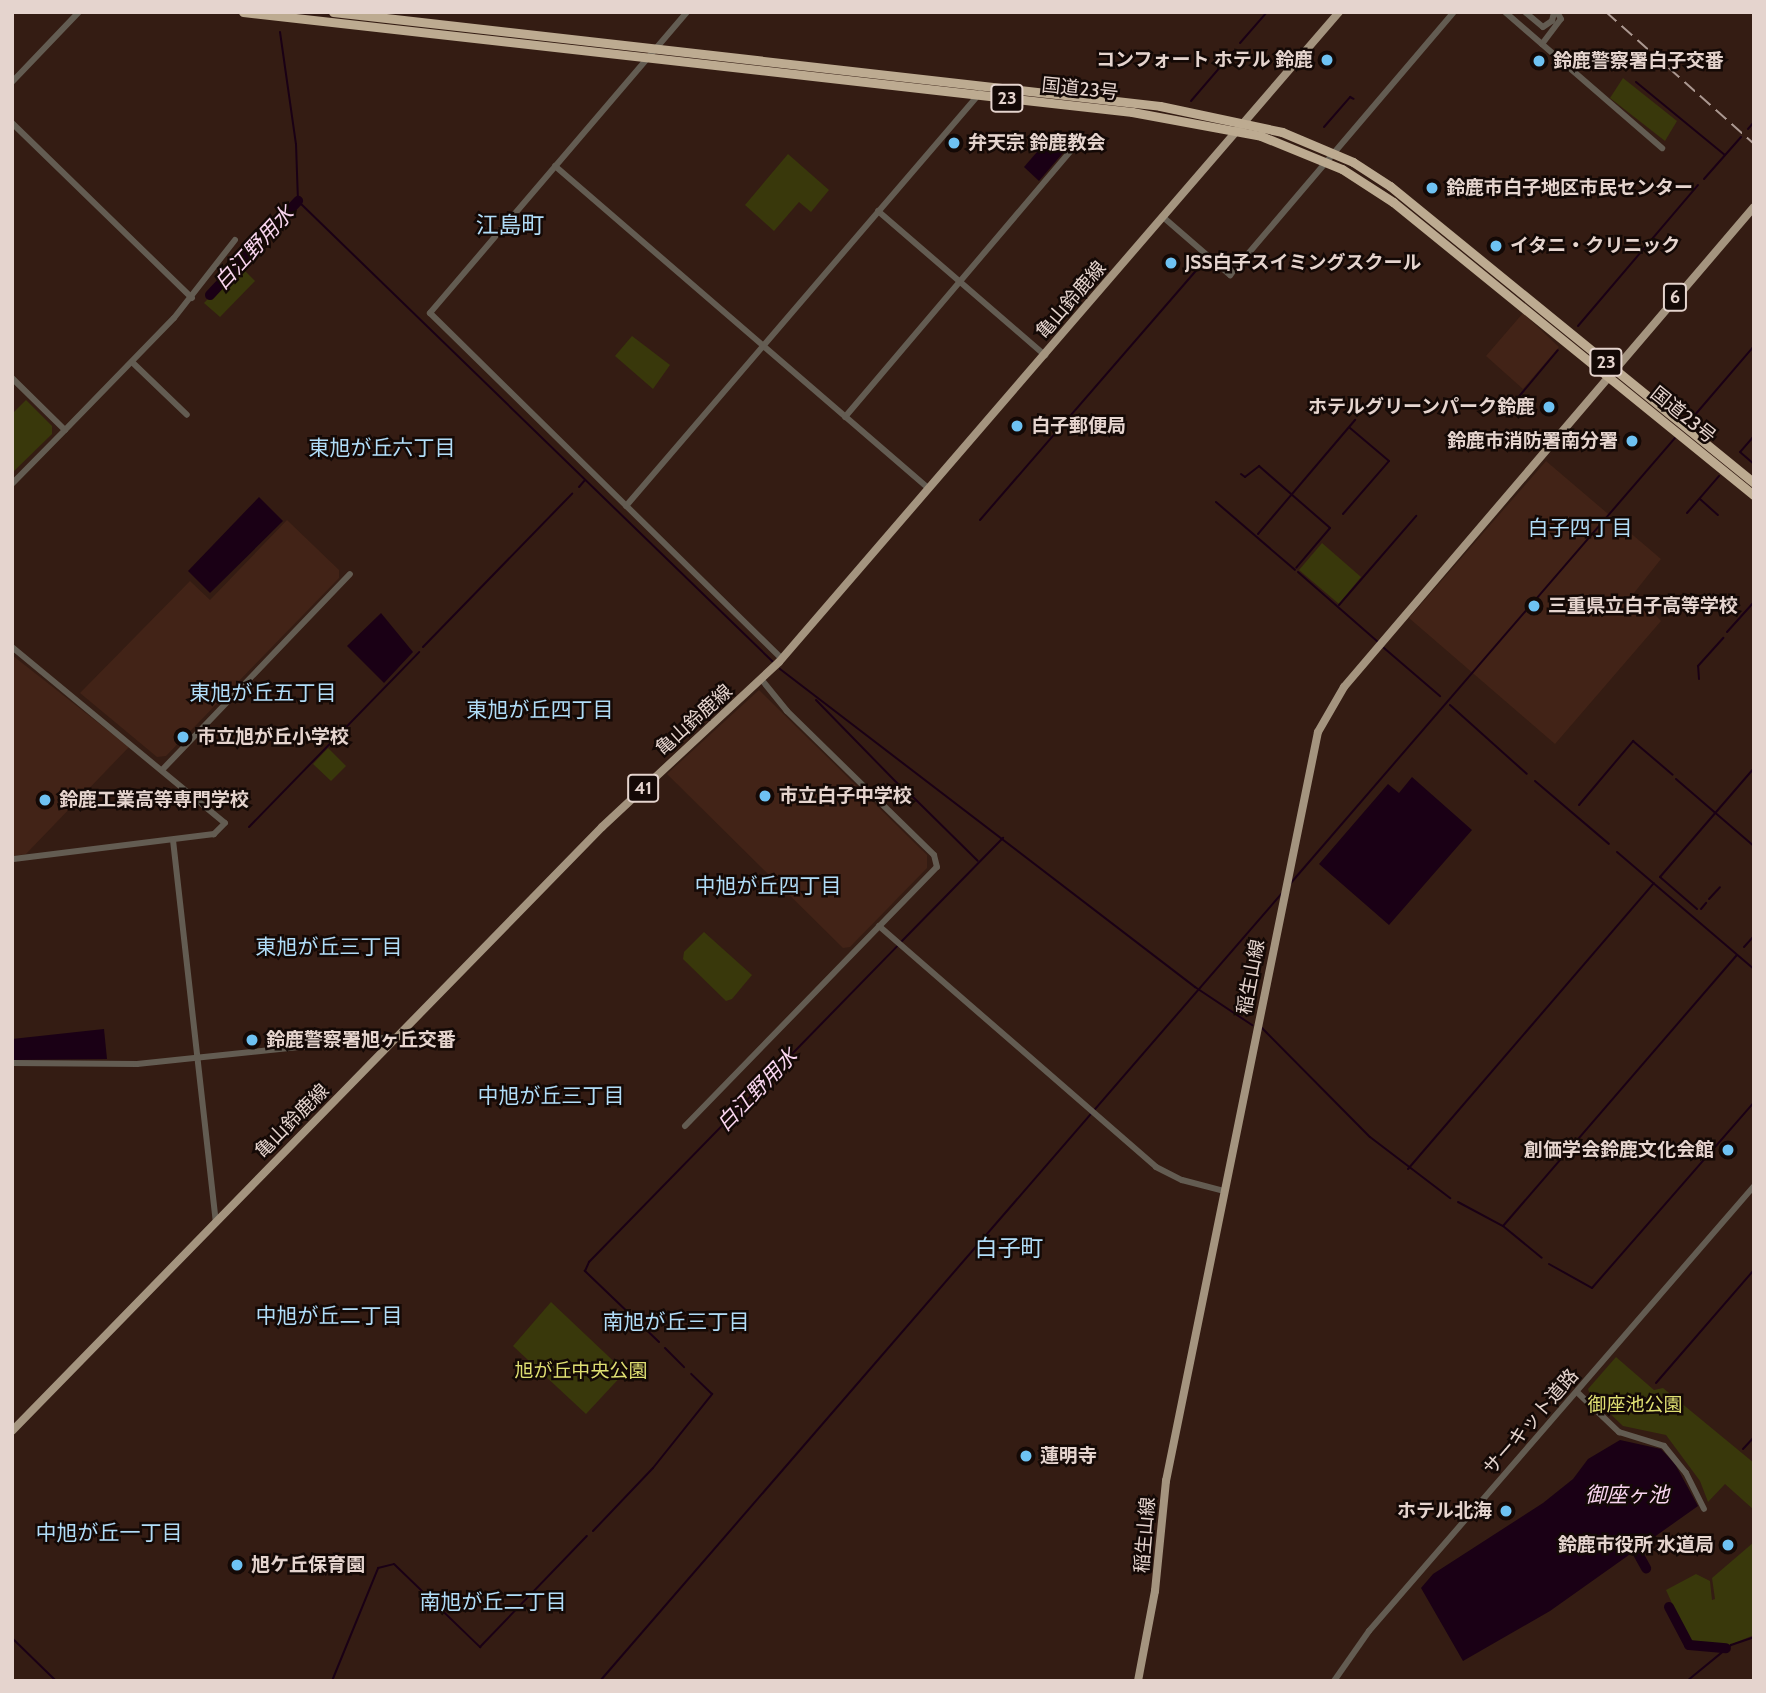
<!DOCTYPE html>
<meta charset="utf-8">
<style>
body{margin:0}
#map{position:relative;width:1766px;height:1693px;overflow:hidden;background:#341c13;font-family:Cabin,"Noto Sans JP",sans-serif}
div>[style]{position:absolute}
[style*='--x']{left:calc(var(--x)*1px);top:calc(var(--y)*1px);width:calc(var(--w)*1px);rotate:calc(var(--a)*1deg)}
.built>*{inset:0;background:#422317}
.green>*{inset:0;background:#39380b}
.water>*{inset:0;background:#1a0015}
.stream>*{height:2px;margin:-1px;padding:0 1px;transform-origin:1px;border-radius:1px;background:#1a0015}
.river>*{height:10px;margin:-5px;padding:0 5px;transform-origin:5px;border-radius:5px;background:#1a0015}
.minor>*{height:6px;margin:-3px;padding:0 3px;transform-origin:3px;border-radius:3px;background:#635c52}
.major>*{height:8px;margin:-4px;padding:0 4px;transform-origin:4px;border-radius:4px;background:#a4947f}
.highway>*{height:9px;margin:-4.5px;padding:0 4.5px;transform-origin:4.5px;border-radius:4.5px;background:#bdab91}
.rail>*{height:2px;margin-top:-1px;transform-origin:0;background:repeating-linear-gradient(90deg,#ab9891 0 14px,transparent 0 21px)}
.dots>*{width:19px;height:19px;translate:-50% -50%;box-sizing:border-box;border:4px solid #140906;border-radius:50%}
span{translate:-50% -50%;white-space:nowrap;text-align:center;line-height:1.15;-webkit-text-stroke:5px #140906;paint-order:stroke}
.shield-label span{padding:2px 5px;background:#140906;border:2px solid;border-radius:5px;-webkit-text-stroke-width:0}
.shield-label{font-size:18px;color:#e5d4ce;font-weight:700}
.poi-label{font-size:19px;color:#e5d4ce;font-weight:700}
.right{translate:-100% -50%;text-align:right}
.left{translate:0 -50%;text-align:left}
.street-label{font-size:19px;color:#e5d4ce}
.park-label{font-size:19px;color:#dfdf72}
.water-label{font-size:21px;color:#f9d5ef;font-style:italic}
.neighbourhood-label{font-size:21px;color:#b1ddf8}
.quarter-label{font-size:23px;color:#b1ddf8}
.frame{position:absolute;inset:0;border:14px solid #e5d4ce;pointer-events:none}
</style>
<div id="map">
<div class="built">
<i style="clip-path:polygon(1523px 313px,1559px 347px,1523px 389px,1486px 356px)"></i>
<i style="clip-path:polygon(1546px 461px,1661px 559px,1634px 593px,1661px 621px,1555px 744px,1409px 618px)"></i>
<i style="clip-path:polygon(287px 520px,339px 570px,339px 578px,166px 756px,157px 757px,80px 693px,190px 581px,210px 600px)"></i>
<i style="clip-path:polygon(12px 655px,129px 747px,26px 854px,12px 856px)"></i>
<i style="clip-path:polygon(759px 690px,927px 855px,927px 868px,850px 947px,843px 948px,667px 774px)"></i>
</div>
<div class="green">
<i style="clip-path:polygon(1623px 78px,1677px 121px,1665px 141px,1610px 98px)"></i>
<i style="clip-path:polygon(788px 154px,829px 190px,811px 212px,799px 202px,774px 231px,745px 205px)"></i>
<i style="clip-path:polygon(240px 266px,255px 281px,220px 317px,204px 303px)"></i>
<i style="clip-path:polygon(632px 336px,670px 365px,653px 389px,615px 356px)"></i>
<i style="clip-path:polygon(26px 400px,52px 426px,52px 434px,12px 473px,12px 414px)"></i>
<i style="clip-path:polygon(1322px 543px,1361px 577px,1339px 604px,1299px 570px)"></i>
<i style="clip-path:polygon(328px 748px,346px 766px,331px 781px,313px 764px)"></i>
<i style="clip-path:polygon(704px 932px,752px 975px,732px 999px,726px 1001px,683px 959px,684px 952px)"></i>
<i style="clip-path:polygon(551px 1302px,625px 1372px,586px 1414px,513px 1346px)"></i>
<i style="clip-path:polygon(1616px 1357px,1654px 1390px,1663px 1388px,1754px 1463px,1754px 1510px,1725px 1484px,1708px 1502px,1700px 1481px,1666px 1435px,1623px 1426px,1590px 1395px,1588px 1389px)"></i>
<i style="clip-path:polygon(1754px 1542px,1754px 1635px,1725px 1647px,1690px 1643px,1666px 1590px,1696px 1574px,1710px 1581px,1712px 1600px,1715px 1599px,1712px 1578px)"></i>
</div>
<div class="water">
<i style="clip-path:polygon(1043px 145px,1055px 146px,1063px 153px,1039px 181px,1024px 167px)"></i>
<i style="clip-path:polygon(259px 497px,283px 521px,210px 593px,188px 571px)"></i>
<i style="clip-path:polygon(381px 613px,413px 652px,384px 683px,347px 646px)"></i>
<i style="clip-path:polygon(1412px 777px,1472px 830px,1389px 925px,1319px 864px,1388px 784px,1399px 793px)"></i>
<i style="clip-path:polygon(104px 1029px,107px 1059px,12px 1060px,12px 1039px)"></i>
<i style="clip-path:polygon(1620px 1440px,1661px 1449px,1675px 1464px,1698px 1506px,1550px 1611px,1463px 1661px,1421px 1588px,1433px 1574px,1543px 1503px,1573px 1479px,1588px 1459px)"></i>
</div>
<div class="stream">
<i style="--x:280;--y:32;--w:113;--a:81.9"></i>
<i style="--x:296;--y:144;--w:57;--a:88"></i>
<i style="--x:298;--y:201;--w:661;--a:44.14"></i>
<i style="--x:1240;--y:43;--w:41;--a:-48.9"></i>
<i style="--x:1636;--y:82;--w:115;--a:39.4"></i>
<i style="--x:1191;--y:101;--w:66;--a:-49.3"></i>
<i style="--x:1324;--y:127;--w:40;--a:-49"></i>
<i style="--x:1350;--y:97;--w:4;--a:27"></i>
<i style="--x:1748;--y:129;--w:9;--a:-49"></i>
<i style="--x:1704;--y:179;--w:56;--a:-48.6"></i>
<i style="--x:1578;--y:326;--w:185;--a:-49.6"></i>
<i style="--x:1516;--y:400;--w:65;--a:-50"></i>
<i style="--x:1688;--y:423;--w:101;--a:-49.4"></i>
<i style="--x:1754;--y:436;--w:21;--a:131"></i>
<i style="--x:1740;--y:452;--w:18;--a:41"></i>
<i style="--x:1241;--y:474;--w:5;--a:37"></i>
<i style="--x:1245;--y:477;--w:18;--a:-38"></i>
<i style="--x:1259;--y:466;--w:94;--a:41.1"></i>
<i style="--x:1330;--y:528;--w:52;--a:130.4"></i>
<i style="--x:579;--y:487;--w:9;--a:-49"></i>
<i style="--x:1700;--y:499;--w:24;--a:42"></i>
<i style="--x:1216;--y:502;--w:104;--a:40.7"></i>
<i style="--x:1687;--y:513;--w:49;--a:-49.1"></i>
<i style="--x:1343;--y:514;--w:70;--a:-49"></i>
<i style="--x:1389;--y:461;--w:51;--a:-139.8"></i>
<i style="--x:980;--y:520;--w:342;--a:-49.1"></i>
<i style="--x:1258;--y:534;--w:150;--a:-49.6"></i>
<i style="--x:1298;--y:572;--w:106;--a:41.2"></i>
<i style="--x:1339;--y:605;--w:118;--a:-49.1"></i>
<i style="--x:1727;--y:632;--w:40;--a:-48"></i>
<i style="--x:423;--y:647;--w:214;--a:-45.8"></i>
<i style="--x:1384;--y:648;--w:74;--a:40.6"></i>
<i style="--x:780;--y:669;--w:523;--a:37.46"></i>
<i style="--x:1195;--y:987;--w:69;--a:33.7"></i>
<i style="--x:1699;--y:679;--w:13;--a:-94"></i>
<i style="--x:1698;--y:666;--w:38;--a:-48"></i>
<i style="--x:816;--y:700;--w:122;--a:45.7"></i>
<i style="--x:1450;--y:705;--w:103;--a:41.9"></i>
<i style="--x:1676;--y:779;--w:103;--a:40.7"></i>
<i style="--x:1535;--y:781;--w:97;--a:40.4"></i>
<i style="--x:910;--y:794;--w:95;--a:44.6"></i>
<i style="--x:1579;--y:805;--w:84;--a:-49.8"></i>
<i style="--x:1633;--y:741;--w:52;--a:40.4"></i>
<i style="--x:249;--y:827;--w:244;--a:-45.8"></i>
<i style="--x:1617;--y:852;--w:180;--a:40.5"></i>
<i style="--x:1290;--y:884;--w:589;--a:-49.2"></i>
<i style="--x:1709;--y:899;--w:16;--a:-47"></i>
<i style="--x:1697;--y:909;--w:49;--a:-139.1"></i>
<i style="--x:1660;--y:877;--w:144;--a:-49.2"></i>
<i style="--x:1701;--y:909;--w:8;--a:-50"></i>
<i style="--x:901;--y:942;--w:146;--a:-45.6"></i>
<i style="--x:1744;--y:947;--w:15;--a:-48"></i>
<i style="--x:1262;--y:1028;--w:153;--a:45.3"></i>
<i style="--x:1370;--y:1137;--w:101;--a:37.3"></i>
<i style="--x:1408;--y:1169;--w:377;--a:-49.3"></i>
<i style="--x:1458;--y:1202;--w:51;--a:28.1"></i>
<i style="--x:1503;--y:1226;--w:50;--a:39.4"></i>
<i style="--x:1503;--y:1226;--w:358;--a:-49.2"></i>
<i style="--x:1549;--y:1264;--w:49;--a:29.2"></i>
<i style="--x:1592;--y:1288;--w:247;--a:-48.9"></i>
<i style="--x:659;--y:1342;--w:103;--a:-136.2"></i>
<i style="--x:585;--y:1271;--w:10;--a:-66"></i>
<i style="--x:589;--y:1262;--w:441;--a:-45.7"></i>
<i style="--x:665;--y:1348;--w:27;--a:45"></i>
<i style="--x:1656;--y:1383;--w:150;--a:-49.1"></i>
<i style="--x:1743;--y:1449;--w:16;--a:-47"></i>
<i style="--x:593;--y:1531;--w:87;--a:-46.4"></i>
<i style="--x:653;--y:1468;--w:95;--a:-51.4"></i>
<i style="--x:712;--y:1394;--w:29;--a:-136"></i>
<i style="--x:12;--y:1638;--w:62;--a:44.3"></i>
<i style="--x:332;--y:1681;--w:122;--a:-67.8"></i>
<i style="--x:378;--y:1568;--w:16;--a:-14"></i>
<i style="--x:394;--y:1564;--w:120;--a:44"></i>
<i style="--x:480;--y:1647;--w:154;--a:-46.1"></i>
<i style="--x:600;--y:1681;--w:1042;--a:-49.12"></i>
<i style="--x:1687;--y:1681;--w:57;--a:-39.3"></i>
<i style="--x:1731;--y:1645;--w:24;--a:-19"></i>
</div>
<div class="river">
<i style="--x:210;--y:295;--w:129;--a:-46.9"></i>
<i style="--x:1636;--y:1550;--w:21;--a:61"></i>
<i style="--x:1669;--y:1607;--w:43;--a:62.2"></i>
<i style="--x:1689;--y:1645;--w:37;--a:5"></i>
</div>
<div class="minor">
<i style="--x:687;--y:12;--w:396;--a:130.5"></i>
<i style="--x:430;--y:313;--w:494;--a:44.5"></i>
<i style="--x:1505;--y:12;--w:208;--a:40.9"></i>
<i style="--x:1525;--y:12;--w:23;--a:40"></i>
<i style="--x:1543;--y:27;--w:11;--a:-34"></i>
<i style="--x:1552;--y:21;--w:9;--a:-77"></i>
<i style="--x:1542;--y:44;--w:31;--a:-53"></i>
<i style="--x:1561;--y:19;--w:8;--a:-120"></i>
<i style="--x:12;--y:82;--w:97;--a:-46.3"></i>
<i style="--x:12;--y:123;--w:251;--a:44.2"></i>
<i style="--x:555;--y:166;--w:494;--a:40.8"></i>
<i style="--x:878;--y:211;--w:221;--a:40.8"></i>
<i style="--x:1163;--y:217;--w:89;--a:40.9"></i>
<i style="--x:1230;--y:275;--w:345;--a:-49.6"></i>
<i style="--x:132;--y:362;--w:76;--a:43.9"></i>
<i style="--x:12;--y:378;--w:74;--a:44.5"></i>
<i style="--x:65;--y:430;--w:76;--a:134.5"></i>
<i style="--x:845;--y:417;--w:357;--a:-49.7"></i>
<i style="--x:65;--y:430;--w:156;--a:-45.8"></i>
<i style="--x:174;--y:318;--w:99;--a:-52"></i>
<i style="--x:626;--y:506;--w:544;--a:-49.4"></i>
<i style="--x:12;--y:647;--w:276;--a:39.6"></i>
<i style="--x:225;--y:823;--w:16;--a:135"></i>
<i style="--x:214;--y:834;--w:204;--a:172.9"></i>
<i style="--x:163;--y:769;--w:270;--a:-46.2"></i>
<i style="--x:173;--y:840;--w:383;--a:83.6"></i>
<i style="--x:879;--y:926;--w:367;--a:41"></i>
<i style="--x:1156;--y:1167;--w:29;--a:27"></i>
<i style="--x:1182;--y:1180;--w:43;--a:14.7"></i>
<i style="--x:12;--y:1063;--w:125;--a:0.5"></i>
<i style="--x:137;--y:1064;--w:260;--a:-6"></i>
<i style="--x:685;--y:1126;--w:361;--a:-45.8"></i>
<i style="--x:937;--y:867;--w:12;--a:-104"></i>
<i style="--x:934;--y:855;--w:206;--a:-135.6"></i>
<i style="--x:787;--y:711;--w:40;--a:-129"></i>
<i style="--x:1578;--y:1393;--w:57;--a:43.6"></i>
<i style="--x:1619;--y:1432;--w:47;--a:17.3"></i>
<i style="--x:1664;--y:1446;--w:35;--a:51"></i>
<i style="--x:1686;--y:1473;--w:40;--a:63.4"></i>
<i style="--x:1334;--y:1681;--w:61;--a:-55"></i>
<i style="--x:1369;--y:1631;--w:588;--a:-49.13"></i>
</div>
<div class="major">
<i style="--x:12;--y:1431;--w:844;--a:-45.67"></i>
<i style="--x:602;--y:827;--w:242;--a:-43"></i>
<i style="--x:779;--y:662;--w:858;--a:-49.25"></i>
<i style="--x:1138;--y:1681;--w:92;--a:-79.3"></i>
<i style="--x:1155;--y:1591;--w:111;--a:-84.3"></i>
<i style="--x:1166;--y:1481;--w:764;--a:-78.53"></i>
<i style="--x:1318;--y:732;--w:52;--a:-60"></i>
<i style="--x:1344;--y:687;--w:631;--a:-49.5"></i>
</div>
<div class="highway">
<i style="--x:243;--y:12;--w:895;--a:6.42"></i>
<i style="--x:1132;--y:112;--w:131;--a:10.5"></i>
<i style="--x:1261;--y:136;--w:87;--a:22.2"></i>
<i style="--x:1342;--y:169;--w:61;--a:32.9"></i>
<i style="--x:1393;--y:202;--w:465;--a:39.1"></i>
<i style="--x:333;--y:12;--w:832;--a:6.48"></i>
<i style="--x:1160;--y:106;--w:125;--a:12"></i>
<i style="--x:1282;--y:132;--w:77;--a:22.9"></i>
<i style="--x:1353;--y:162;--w:44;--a:33"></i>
<i style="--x:1390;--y:186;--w:470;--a:39.2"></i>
</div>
<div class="rail">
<i style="--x:1606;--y:12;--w:198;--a:41.7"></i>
</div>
<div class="dots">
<i style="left:1327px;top:60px;background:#6ec2f3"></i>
<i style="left:1539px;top:61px;background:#6ec2f3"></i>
<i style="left:954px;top:143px;background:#6ec2f3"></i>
<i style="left:1432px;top:188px;background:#6ec2f3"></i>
<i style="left:1496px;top:246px;background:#6ec2f3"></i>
<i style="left:1171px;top:263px;background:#6ec2f3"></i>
<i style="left:1549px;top:407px;background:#6ec2f3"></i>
<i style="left:1017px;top:426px;background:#6ec2f3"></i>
<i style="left:1632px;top:441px;background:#6ec2f3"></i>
<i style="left:1534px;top:606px;background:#6ec2f3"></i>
<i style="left:183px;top:737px;background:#6ec2f3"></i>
<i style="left:765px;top:796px;background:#6ec2f3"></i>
<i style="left:45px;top:800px;background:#6ec2f3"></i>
<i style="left:252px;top:1040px;background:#6ec2f3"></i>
<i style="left:1728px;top:1150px;background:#6ec2f3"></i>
<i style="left:1026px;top:1456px;background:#6ec2f3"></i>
<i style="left:1506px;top:1511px;background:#6ec2f3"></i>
<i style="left:1728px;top:1545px;background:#6ec2f3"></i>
<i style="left:237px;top:1565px;background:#6ec2f3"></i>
</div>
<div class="shield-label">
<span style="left:1007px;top:98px">23</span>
<span style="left:1675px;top:297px">6</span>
<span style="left:1606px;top:362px">23</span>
<span style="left:643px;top:788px">41</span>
</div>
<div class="poi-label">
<span class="right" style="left:1313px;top:60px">コンフォート ホテル 鈴鹿</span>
<span class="left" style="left:1553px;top:61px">鈴鹿警察署白子交番</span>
<span class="left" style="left:968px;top:143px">弁天宗 鈴鹿教会</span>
<span class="left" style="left:1446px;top:188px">鈴鹿市白子地区市民センター</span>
<span class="left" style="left:1510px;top:246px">イタニ・クリニック</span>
<span class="left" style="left:1185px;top:263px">JSS白子スイミングスクール</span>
<span class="right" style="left:1535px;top:407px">ホテルグリーンパーク鈴鹿</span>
<span class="left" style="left:1031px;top:426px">白子郵便局</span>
<span class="right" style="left:1618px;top:441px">鈴鹿市消防署南分署</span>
<span class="left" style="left:1548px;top:606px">三重県立白子高等学校</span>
<span class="left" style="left:197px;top:737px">市立旭が丘小学校</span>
<span class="left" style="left:779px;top:796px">市立白子中学校</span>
<span class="left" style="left:59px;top:800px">鈴鹿工業高等専門学校</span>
<span class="left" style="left:266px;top:1040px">鈴鹿警察署旭ヶ丘交番</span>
<span class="right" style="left:1714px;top:1150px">創価学会鈴鹿文化会館</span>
<span class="left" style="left:1040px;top:1456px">蓮明寺</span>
<span class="right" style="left:1492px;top:1511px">ホテル北海</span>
<span class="right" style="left:1714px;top:1545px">鈴鹿市役所 水道局</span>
<span class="left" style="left:251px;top:1565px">旭ケ丘保育園</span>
</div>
<div class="street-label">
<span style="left:1080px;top:89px;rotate:6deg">国道23号</span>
<span style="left:1071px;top:300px;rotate:-49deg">亀山鈴鹿線</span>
<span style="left:1683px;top:415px;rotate:39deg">国道23号</span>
<span style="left:694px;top:720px;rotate:-42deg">亀山鈴鹿線</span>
<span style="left:1251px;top:977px;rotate:-79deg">稲生山線</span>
<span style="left:292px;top:1121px;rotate:-45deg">亀山鈴鹿線</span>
<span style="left:1531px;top:1422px;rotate:-49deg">サーキット道路</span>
<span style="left:1145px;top:1535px;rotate:-85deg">稲生山線</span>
</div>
<div class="park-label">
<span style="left:581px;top:1371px">旭が丘中央公園</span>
<span style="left:1635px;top:1405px">御座池公園</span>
</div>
<div class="water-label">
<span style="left:254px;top:248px;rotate:-47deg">白江野用水</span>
<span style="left:757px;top:1090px;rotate:-46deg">白江野用水</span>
<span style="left:1627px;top:1495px">御座ヶ池</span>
</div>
<div class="neighbourhood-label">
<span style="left:382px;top:448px">東旭が丘六丁目</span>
<span style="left:1580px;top:528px">白子四丁目</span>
<span style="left:263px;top:693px">東旭が丘五丁目</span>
<span style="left:540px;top:710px">東旭が丘四丁目</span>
<span style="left:768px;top:886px">中旭が丘四丁目</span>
<span style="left:329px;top:947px">東旭が丘三丁目</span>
<span style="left:551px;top:1096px">中旭が丘三丁目</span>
<span style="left:329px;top:1316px">中旭が丘二丁目</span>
<span style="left:676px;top:1322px">南旭が丘三丁目</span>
<span style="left:109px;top:1533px">中旭が丘一丁目</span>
<span style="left:493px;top:1602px">南旭が丘二丁目</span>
</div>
<div class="quarter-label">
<span style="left:510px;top:225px">江島町</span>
<span style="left:1009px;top:1248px">白子町</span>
</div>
<div class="frame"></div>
</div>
